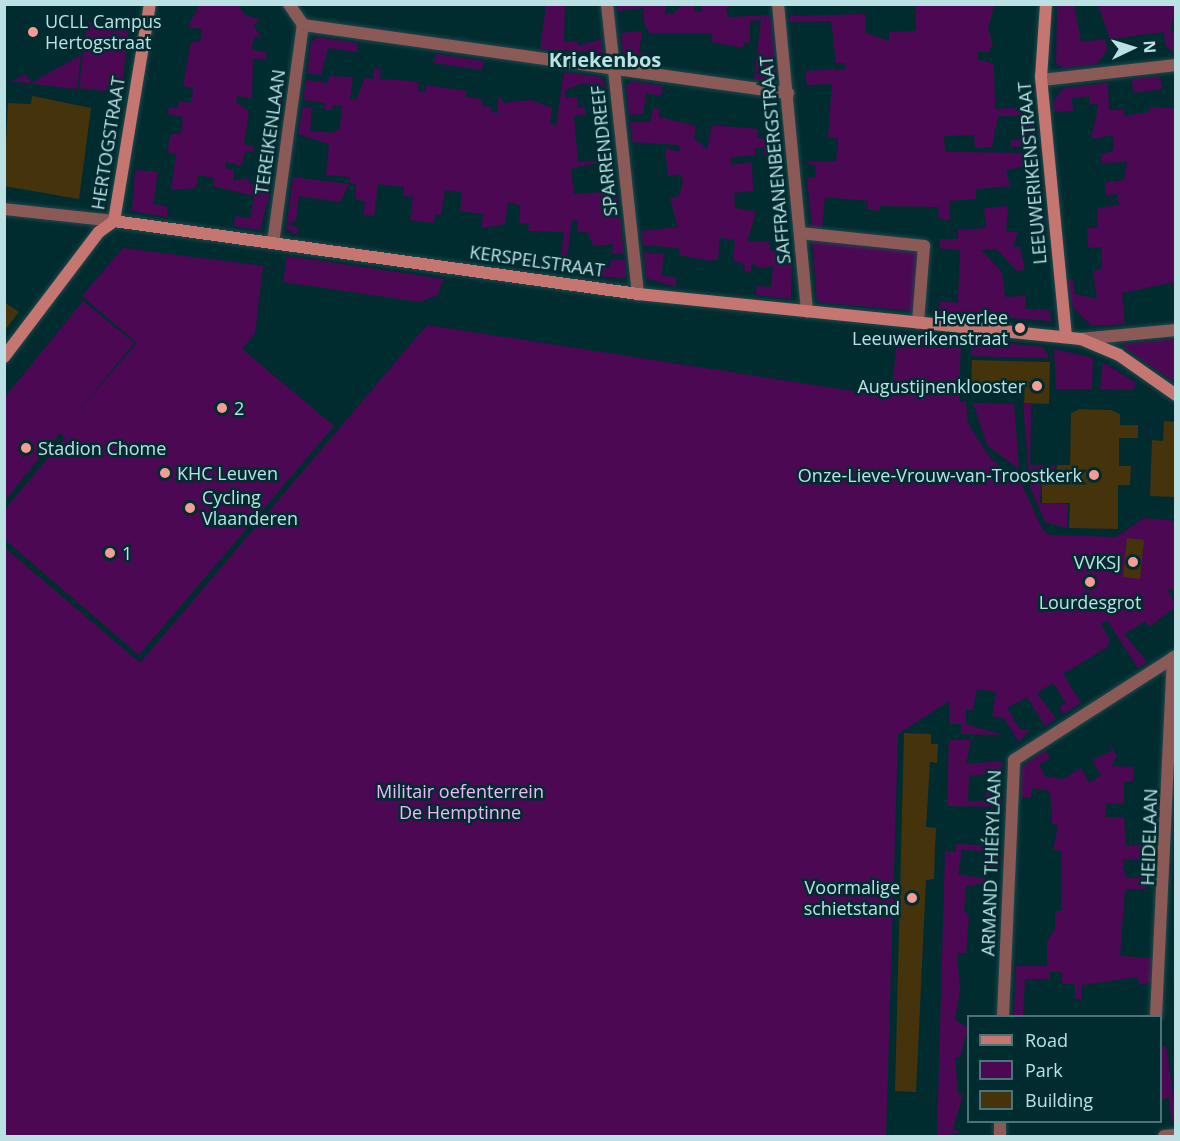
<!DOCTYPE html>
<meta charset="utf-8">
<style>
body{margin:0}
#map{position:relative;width:1180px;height:1141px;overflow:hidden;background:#002c30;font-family:"Open Sans",sans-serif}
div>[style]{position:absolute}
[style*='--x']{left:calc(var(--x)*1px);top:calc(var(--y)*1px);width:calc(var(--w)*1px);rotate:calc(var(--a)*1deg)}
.green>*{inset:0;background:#4d0854}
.building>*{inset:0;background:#45330c}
.roads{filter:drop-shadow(0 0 2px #1e494d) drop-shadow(0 0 2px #1e494d)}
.street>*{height:12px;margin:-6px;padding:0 6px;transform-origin:6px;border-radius:6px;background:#8c5a56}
.secondary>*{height:12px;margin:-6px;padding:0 6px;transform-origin:6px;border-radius:6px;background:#c67671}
.dots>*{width:16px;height:16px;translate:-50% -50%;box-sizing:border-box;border:3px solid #002c30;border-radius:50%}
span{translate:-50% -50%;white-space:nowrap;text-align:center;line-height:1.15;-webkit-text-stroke:5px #002c30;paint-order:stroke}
.poi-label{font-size:18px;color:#bce1e5}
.left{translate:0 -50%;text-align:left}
.right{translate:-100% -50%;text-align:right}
.street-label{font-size:18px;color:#bce1e5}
.park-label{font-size:18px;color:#f2b7f7}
.neighbourhood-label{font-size:20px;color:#bce1e5;font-weight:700}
.frame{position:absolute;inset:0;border:6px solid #bce1e5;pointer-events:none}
.legend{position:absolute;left:967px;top:1015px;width:195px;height:108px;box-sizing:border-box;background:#002c30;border:2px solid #4b7478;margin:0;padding:8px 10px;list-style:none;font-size:18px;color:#bce1e5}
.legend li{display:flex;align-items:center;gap:12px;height:30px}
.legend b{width:30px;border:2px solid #4b7478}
.north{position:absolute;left:1102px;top:18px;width:60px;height:60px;-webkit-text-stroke:4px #002c30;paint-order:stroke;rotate:86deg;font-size:16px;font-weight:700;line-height:24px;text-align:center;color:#bce1e5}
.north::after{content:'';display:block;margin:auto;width:21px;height:27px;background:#bce1e5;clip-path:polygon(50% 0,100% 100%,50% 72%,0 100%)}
</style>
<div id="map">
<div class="green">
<i style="clip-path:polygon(199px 5px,238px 5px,245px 15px,260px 20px,253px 25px,261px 37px,255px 36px,251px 49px,267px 53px,266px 60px,253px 58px,252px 98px,237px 96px,236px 102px,249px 111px,244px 144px,254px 146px,253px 152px,246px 151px,241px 166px,226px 162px,225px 168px,234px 170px,233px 181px,249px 178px,249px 184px,271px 187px,260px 230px,234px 226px,235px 216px,250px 218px,254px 196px,213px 186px,214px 178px,198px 175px,196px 188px,171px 190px,176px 154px,168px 153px,169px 140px,171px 134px,181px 134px,183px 117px,168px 114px,169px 107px,178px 108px,179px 101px,190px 103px,192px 97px,193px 88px,183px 86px,191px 42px,200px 42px,202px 29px,188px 27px)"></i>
<i style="clip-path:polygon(546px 5px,565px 5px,564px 42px,577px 41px,578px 46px,601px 39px,603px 53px,540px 49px)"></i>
<i style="clip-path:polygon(618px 5px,666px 5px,665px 13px,673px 14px,682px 5px,694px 5px,695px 12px,702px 11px,702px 5px,735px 5px,726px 8px,728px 17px,770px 15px,777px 76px,771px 81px,754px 79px,761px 20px,750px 21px,750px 43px,744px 42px,743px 48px,711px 42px,712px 33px,651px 33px,645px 27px,643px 8px,618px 11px)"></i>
<i style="clip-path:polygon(915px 5px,1001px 5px,994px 6px,988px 28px,993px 46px,989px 52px,977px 52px,977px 59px,994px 64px,995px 109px,1032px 107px,1033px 115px,998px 116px,992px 147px,975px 148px,974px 135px,944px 136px,945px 152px,1037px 153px,1038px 163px,1006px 170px,1010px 186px,976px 189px,976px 199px,949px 201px,950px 220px,938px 218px,939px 207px,880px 206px,879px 211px,867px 209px,868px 201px,825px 197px,822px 228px,812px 227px,807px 178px,816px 177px,815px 166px,805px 162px,836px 161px,838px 146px,838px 138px,828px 138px,832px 84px,807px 85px,805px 71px,845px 69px,845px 63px,836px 63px,831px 21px,790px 22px,790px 16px,865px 14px,866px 33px,889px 41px,889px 32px,916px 31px)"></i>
<i style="clip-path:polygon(1057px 5px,1074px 5px,1081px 42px,1105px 39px,1107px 50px,1097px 64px,1063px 68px,1056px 64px)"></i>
<i style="clip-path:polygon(1098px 5px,1175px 5px,1170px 32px,1175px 33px,1175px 54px,1165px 45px,1164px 32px,1110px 39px)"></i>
<i style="clip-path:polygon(87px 22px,129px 27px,121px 93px,79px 88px)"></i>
<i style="clip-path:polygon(642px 31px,639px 52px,654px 55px,653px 64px,623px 55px,621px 33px)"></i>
<i style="clip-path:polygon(318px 37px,357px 43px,357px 52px,328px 48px,321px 75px,307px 73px,311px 43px)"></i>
<i style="clip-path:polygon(436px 54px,484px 61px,482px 70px,434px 63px)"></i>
<i style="clip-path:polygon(81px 55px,77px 89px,11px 81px,26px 74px,31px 83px)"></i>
<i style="clip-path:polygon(374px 68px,381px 69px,380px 79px,412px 81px,419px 83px,418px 91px,425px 92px,426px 85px,467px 91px,466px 97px,482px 99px,482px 106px,492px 107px,491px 112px,497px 113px,499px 95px,504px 103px,531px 100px,552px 108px,550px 124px,556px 125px,564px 72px,601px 77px,606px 88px,583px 83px,565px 90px,566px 98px,577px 97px,577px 108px,585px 107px,586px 114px,574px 116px,578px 162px,614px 160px,571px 168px,574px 194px,617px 191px,624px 254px,612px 253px,613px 244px,593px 246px,588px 233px,577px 231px,578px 221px,572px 220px,565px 272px,559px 271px,564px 232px,528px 231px,529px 224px,519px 223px,520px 205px,508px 202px,505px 224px,481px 228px,483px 214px,460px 211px,462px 192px,445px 190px,441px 215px,435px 214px,434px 223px,410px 220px,413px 197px,403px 196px,404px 187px,378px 184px,374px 216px,363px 215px,365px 202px,355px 199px,356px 184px,349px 183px,349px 177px,326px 175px,329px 144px,298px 134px,303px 106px,312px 108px,310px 131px,333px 133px,340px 128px,342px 106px,333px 105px,332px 110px,324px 109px,325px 103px,303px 100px,306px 80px,328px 83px,329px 76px,353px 77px,350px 99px,356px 100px,365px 78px,373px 79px)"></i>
<i style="clip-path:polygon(1160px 76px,1162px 89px,1133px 93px,1132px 79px)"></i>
<i style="clip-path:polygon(631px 81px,663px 86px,661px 96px,646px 93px,643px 114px,629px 115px,626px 86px)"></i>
<i style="clip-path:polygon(1108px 83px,1109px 110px,1123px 110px,1124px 116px,1149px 112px,1149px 107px,1175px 108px,1175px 282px,1122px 293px,1125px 324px,1092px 326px,1073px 308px,1067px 280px,1073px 279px,1075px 294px,1097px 299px,1093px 271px,1101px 269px,1102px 247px,1088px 248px,1087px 228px,1098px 227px,1097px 208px,1119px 205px,1118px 200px,1107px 201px,1117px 199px,1117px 194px,1106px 195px,1105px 182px,1124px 180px,1127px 162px,1102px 163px,1101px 156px,1095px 156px,1113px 151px,1114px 143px,1113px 135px,1091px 139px,1099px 103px,1090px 105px,1089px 96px,1072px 98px,1073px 111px,1053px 112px,1053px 102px,1063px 88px)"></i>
<i style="clip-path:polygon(653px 108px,660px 109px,659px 117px,696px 126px,694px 138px,707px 149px,712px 125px,758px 129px,757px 138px,771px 140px,773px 125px,780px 122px,783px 153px,764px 155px,764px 147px,755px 148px,755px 155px,731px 157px,731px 165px,752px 162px,753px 191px,734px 193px,735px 208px,756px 212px,747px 242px,769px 241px,770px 249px,792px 249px,791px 299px,755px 295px,757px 286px,771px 287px,773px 266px,758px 268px,752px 262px,751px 272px,744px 271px,745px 265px,733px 260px,735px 240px,720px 238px,718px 259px,711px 261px,679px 255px,679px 248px,643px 245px,641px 231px,678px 227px,670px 198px,679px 196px,683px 182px,680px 174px,668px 176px,665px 148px,679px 152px,680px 145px,632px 142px,630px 122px,650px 122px)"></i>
<i style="clip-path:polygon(1019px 123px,1034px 123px,1036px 146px,1011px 147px,1011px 140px,1020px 139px)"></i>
<i style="clip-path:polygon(135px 170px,158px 172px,153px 204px,168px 207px,167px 217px,132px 211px)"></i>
<i style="clip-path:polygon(293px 177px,349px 184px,340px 202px,299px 196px,296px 220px,288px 224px,298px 228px,297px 235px,286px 229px)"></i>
<i style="clip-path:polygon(1008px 206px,1006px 232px,1018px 231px,1013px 247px,1020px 247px,1025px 270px,1017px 271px,996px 249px,981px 250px,1002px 272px,1005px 297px,1025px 296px,1026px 309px,1050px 309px,1051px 321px,926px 312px,939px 311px,940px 301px,958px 303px,960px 250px,939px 248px,940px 239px,958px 239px,958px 230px,986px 228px,984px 208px)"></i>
<i style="clip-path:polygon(812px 240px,918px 252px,913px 311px,817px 302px)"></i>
<i style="clip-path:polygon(123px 248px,263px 266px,255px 333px,242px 349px,334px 426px,139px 655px,4px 539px,5px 509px,65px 438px,60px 433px,5px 500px,5px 397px,83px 301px,134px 343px,75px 415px,137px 343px,82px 296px)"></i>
<i style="clip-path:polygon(644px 252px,664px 254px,661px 276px,676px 277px,676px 287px,646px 278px)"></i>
<i style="clip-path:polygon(287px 256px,444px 279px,437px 295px,420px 302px,283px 282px)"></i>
<i style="clip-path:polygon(611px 259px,625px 260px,626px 278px,594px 276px,595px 266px,610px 268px)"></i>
<i style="clip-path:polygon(427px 325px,891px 397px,898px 332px,961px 340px,959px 402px,966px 402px,968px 423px,990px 458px,1021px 483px,1043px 530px,1050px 535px,1116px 537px,1144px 518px,1175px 521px,1175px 590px,1167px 589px,1176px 606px,1149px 627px,1145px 621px,1124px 634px,1147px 662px,1138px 668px,1107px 620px,1101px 624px,1110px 640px,1107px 647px,1063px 674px,1081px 703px,1063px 714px,1059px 707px,1066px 703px,1053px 683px,1037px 693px,1056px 719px,1045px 726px,1027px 697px,1007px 708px,1020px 730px,1030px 729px,1019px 742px,1004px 718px,992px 716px,996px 692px,977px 689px,973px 710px,966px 710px,966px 724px,1003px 735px,961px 734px,961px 724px,949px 724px,949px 701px,898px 734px,886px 1136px,5px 1136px,4px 547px,140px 663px)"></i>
<i style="clip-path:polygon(1175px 339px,1175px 382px,1123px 347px,1123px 344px)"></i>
<i style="clip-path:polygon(971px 340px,1043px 347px,1050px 358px,971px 356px)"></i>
<i style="clip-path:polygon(1054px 349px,1093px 358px,1092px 389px,1056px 389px)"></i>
<i style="clip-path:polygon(1103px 362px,1136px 383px,1133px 390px,1100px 389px)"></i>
<i style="clip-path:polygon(973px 403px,1014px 404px,1019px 469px,987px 445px)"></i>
<i style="clip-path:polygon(1023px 404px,1031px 404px,1030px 465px,1055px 466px,1055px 483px,1041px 483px,1040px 503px,1068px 504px,1067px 528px,1045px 522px,1030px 487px)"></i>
<i style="clip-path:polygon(949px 740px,971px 740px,966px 764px,1002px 761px,1002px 772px,969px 776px,968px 801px,985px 801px,986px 786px,993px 786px,993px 792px,1001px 792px,1001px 807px,947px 806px)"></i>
<i style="clip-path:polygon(1107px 741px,1117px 756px,1111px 766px,1134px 767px,1133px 781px,1124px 781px,1124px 804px,1106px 803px,1106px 817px,1124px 817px,1126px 845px,1147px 846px,1146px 860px,1123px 859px,1125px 877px,1146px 878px,1146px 889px,1125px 889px,1120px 956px,1152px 958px,1151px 982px,1139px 985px,1138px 977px,1082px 985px,1081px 999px,1075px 999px,1075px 984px,1062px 984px,1062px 972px,1050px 972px,1050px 979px,1025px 979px,1023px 1016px,1014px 1016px,1016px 966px,1047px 966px,1047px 941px,1055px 929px,1055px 911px,1061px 911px,1061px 893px,1062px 851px,1053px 850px,1058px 825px,1052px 824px,1050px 791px,1032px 788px,1031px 797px,1021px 797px,1022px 767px,1045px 750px,1050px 758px,1039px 765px,1046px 777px,1064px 779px,1081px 768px,1089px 783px,1101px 775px,1092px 760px,1112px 751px)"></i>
<i style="clip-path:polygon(956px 844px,999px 846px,999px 868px,986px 868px,985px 851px,962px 850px,958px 874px,998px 881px,966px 886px,964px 910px,969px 916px,966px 953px,957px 953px,960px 990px,955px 1020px,968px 1028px,960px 1057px,955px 1057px,958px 1094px,963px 1095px,953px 1128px,960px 1133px,937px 1136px,945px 851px,956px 852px)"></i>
<i style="clip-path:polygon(1166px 1046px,1175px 1107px,1172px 1126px,1169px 1098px,1161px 1099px,1161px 1047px)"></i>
</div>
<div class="building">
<i style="clip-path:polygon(32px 96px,91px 108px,79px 199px,4px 186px,8px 103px,31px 104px)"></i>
<i style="clip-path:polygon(4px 302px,19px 312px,4px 331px)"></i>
<i style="clip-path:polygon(972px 360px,1050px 362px,1049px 404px,1024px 403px,1025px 381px,995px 381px,995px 394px,971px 393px)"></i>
<i style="clip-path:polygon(1080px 409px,1111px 410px,1120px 414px,1120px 425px,1138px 425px,1138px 438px,1119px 438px,1119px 466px,1131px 466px,1130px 485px,1118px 485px,1118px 529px,1069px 528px,1070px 503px,1042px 503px,1042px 484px,1056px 484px,1057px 465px,1070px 465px,1071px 413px)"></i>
<i style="clip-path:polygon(1164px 421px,1176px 422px,1176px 497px,1150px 496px,1152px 440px,1163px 441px)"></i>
<i style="clip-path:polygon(1127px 538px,1144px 540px,1140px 579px,1123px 577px)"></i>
<i style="clip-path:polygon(904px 733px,931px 734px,931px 744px,938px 744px,937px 763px,930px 762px,926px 827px,936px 828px,935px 848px,934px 879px,926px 880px,916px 1092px,895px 1091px)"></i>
</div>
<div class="roads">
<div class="street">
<i style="--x:289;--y:4;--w:25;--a:56"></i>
<i style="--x:303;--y:25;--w:490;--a:8"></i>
<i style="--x:607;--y:4;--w:292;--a:83.9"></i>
<i style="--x:778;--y:4;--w:309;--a:84.6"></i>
<i style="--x:1042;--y:80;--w:135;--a:-6.4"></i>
<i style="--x:4;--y:209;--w:111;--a:6.2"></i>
<i style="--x:800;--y:233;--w:125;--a:6"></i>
<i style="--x:924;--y:246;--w:77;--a:94.5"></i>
<i style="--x:273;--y:243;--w:220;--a:-82.2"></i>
<i style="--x:1081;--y:339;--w:95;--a:-5.4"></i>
<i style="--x:1003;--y:1016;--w:256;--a:-87.5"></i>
<i style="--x:1014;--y:760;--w:193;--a:-32.7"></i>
<i style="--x:1156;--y:1016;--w:359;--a:-87.3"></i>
<i style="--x:1000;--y:1136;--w:14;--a:-90"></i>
<i style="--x:1164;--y:1136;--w:12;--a:-5"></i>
</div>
<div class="secondary">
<i style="--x:1046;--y:4;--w:73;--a:93.9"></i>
<i style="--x:1041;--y:77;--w:261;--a:84.5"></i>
<i style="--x:114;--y:221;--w:529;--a:7.93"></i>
<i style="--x:638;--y:294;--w:445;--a:5.8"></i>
<i style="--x:1081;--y:339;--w:41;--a:22.8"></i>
<i style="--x:1119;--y:355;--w:70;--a:35.1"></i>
<i style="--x:4;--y:357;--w:157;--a:-52.8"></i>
<i style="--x:99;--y:232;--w:19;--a:-36"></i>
<i style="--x:114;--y:221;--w:220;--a:-80.6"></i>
</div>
</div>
<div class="dots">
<i style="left:33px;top:32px;background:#f59c95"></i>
<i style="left:1020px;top:328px;background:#f59c95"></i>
<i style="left:1037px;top:386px;background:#f59c95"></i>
<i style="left:222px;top:408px;background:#f59c95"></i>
<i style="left:26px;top:448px;background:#f59c95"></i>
<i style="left:165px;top:473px;background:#f59c95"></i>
<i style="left:1094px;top:475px;background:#f59c95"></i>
<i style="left:190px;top:508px;background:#f59c95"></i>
<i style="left:110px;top:553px;background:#f59c95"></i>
<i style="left:1133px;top:562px;background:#f59c95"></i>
<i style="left:1090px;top:582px;background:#f59c95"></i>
<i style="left:912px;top:898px;background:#f59c95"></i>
</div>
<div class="poi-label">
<span class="left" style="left:45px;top:32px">UCLL Campus<br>Hertogstraat</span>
<span class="right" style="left:1008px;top:328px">Heverlee<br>Leeuwerikenstraat</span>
<span class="right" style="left:1025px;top:386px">Augustijnenklooster</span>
<span class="left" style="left:234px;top:408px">2</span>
<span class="left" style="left:38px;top:448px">Stadion Chome</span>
<span class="left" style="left:177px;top:473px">KHC Leuven</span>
<span class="right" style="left:1082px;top:475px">Onze-Lieve-Vrouw-van-Troostkerk</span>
<span class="left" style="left:202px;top:508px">Cycling<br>Vlaanderen</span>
<span class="left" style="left:122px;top:553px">1</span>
<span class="right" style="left:1121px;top:562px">VVKSJ</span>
<span style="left:1090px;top:602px">Lourdesgrot</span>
<span class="right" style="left:900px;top:898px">Voormalige<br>schietstand</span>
</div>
<div class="street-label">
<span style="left:270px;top:132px;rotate:-82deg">TEREIKENLAAN</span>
<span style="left:108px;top:143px;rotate:-81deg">HERTOGSTRAAT</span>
<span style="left:604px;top:151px;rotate:-96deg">SPARRENDREEF</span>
<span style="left:775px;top:160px;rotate:-95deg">SAFFRANENBERGSTRAAT</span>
<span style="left:1032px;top:173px;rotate:-95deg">LEEUWERIKENSTRAAT</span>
<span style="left:537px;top:261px;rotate:8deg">KERSPELSTRAAT</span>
<span style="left:1149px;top:837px;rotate:-88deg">HEIDELAAN</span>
<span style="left:991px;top:863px;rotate:-88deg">ARMAND THIÉRYLAAN</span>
</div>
<div class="park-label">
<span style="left:460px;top:802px">Militair oefenterrein<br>De Hemptinne</span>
</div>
<div class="neighbourhood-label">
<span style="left:605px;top:59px">Kriekenbos</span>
</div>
<div class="frame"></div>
<ul class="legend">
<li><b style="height:8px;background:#c67671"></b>Road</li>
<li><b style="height:16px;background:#4d0854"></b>Park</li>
<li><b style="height:16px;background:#45330c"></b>Building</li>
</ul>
<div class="north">N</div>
</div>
